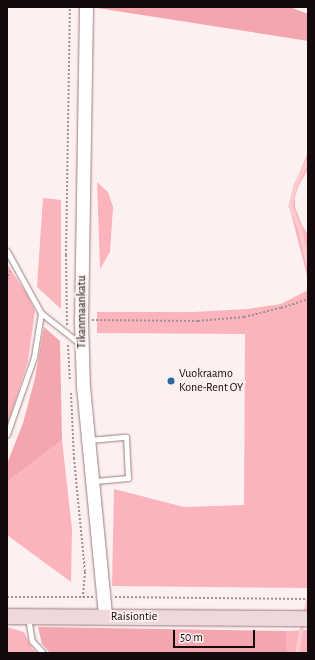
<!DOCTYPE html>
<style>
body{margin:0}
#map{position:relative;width:315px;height:660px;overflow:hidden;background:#fdf0f1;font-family:"Alegreya Sans",sans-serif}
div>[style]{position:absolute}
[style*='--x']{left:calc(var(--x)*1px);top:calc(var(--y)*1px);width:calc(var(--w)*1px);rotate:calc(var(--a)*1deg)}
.green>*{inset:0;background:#fbb4bb}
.forest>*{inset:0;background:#f4a6af}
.stream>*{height:3.5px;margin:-1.75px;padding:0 1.75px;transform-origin:1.75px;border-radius:1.75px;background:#fbcbcf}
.path>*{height:2px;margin-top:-1px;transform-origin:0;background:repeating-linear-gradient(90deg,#9d9293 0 2px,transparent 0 4px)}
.roads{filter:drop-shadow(0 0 1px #997c7f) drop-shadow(0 0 1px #997c7f)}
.service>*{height:5px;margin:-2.5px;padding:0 2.5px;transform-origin:2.5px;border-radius:2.5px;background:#fff}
.tertiary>*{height:13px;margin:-6.5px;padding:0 6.5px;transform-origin:6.5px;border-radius:6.5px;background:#fff}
.secondary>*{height:15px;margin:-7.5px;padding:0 7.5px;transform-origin:7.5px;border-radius:7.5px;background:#eed8db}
.dots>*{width:11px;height:11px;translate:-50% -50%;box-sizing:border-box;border:2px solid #fdf0f1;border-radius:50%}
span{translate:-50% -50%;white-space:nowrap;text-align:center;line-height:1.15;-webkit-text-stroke:4px #fdf0f1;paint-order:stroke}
.street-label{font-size:12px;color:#140a0b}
.poi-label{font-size:12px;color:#140a0b}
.left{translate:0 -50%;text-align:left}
.frame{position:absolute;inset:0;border:8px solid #140a0b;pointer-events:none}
.scale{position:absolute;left:173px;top:630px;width:82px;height:18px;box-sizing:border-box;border:2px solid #140a0b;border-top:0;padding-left:5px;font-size:12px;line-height:14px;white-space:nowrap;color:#140a0b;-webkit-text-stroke:3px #fdf0f1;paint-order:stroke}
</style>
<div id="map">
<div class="green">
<i style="clip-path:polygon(308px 152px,308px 169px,298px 187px,295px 198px,295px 207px,302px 225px,308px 235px,308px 279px,289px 206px,292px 191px)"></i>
<i style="clip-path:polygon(97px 182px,108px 192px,113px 207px,110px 252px,100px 269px)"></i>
<i style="clip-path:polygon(43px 198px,61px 200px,61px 309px,37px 287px)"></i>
<i style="clip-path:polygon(7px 264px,28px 296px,35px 311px,28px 361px,7px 427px)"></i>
<i style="clip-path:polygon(308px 290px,308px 588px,112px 586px,114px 489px,184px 507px,244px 505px,245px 334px,97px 333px,97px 312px,193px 312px,248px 309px,281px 304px)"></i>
<i style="clip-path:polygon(62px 440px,72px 529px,71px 582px,7px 535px,7px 482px)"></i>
<i style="clip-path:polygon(7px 627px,24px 632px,32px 648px,37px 653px,7px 653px)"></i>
<i style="clip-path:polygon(308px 630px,308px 653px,286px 653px,286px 631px)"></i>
</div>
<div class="forest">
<i style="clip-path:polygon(290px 7px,308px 14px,308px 41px,97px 8px)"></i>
<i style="clip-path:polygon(44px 327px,60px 341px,62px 440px,7px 482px,7px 464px,23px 423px,35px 378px)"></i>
<i style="clip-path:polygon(38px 627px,286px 631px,286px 653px,50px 653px,42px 644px)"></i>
</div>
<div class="stream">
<i style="--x:308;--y:162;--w:27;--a:117"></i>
<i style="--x:296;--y:186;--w:21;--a:104"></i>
<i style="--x:291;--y:206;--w:24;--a:68"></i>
<i style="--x:300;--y:228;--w:37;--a:77"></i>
<i style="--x:305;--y:614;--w:14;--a:-78"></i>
<i style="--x:297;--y:653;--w:32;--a:-79"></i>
</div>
<div class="path">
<i style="--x:7;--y:280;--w:9;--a:-72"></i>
<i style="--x:92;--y:320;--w:106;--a:0.5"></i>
<i style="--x:198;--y:321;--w:46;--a:-5"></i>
<i style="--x:244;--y:317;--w:38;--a:-14"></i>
<i style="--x:281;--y:308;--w:28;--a:-18"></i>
<i style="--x:67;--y:325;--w:70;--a:-90.8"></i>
<i style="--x:66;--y:255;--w:248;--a:-89.1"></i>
<i style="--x:68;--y:345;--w:34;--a:87"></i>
<i style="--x:71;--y:393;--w:65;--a:87.4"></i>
<i style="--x:74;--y:458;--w:115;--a:84.5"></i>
<i style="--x:85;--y:572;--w:25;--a:95"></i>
<i style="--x:7;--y:597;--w:86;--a:0"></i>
<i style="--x:115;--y:597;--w:193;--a:0.6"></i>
</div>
<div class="roads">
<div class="service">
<i style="--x:7;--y:251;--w:71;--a:61.3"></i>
<i style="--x:41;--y:313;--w:45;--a:99"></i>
<i style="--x:34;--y:357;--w:82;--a:109.3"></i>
<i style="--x:41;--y:313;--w:48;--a:38.3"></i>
<i style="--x:89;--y:440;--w:37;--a:-5"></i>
<i style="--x:126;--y:437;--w:41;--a:87.2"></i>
<i style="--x:128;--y:478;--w:36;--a:175"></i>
<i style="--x:28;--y:617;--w:24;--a:81"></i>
<i style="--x:32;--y:641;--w:16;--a:47"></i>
</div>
<div class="tertiary">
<i style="--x:86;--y:7;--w:313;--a:90.9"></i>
<i style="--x:81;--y:320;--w:66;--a:88.3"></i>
<i style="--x:83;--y:386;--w:231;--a:84.5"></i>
</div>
<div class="secondary">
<i style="--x:7;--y:616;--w:301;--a:0.4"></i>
</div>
</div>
<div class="dots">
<i style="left:171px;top:381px;background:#286aa0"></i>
</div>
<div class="street-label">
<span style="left:82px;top:312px;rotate:-90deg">Tikanmaankatu</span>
<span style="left:134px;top:617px">Raisiontie</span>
</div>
<div class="poi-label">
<span class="left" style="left:179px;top:381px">Vuokraamo<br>Kone-Rent OY</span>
</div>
<div class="frame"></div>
<div class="scale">50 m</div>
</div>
